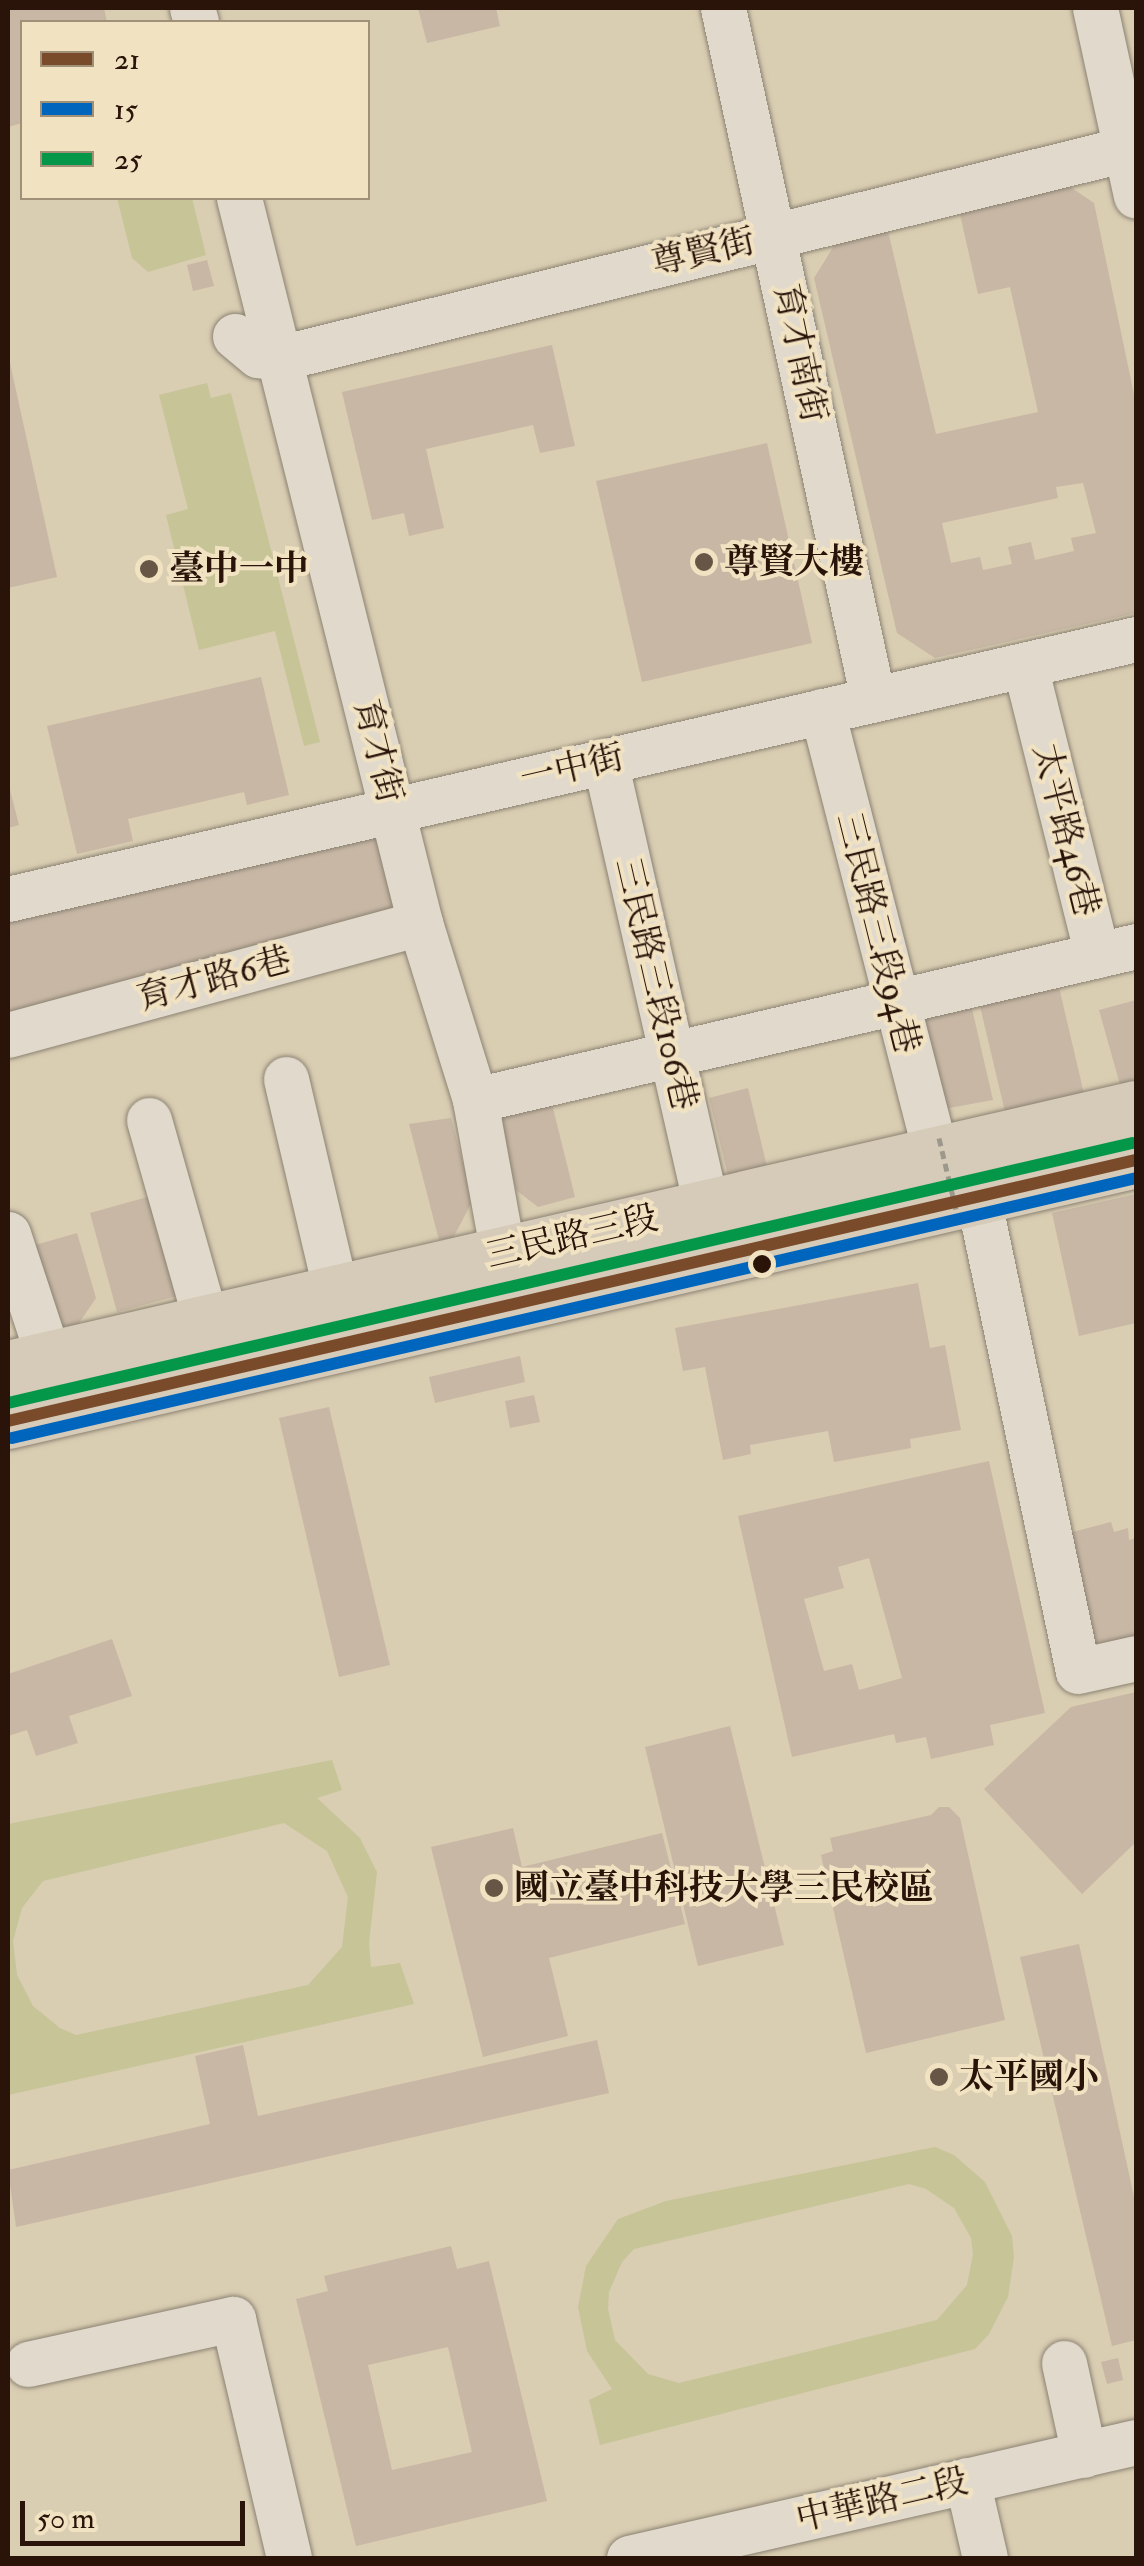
<!DOCTYPE html>
<meta charset="utf-8">
<style>
body{margin:0}
#map{position:relative;width:1144px;height:2566px;overflow:hidden;background:#d9cdb2;font-family:"IM FELL Double Pica","Noto Serif TC",serif}
div>[style]{position:absolute}
[style*='--x']{left:calc(var(--x)*1px);top:calc(var(--y)*1px);width:calc(var(--w)*1px);rotate:calc(var(--a)*1deg)}
.green>*{inset:0;background:#c7c498}
.building>*{inset:0;background:#c8b7a5}
.roads{filter:drop-shadow(0 0 2px #8b8272) drop-shadow(0 0 2px #8b8272)}
.minor>*{height:45px;margin:-22.5px;padding:0 22.5px;transform-origin:22.5px;border-radius:22.5px;background:#e1dacc}
.major>*{height:55px;margin:-27.5px;padding:0 27.5px;transform-origin:27.5px;border-radius:27.5px;background:#d5cbb8}
.path-bridge>*{height:5px;margin-top:-2.5px;transform-origin:0;background:repeating-linear-gradient(90deg,#9e978c 0 8px,transparent 0 13px)}
.bus-1>*{height:12px;margin:-6px;padding:0 6px;transform-origin:6px;border-radius:6px;background:#7a4b2a}
.bus-2>*{height:12px;margin:-6px;padding:0 6px;transform-origin:6px;border-radius:6px;background:#0065bd}
.bus-3>*{height:12px;margin:-6px;padding:0 6px;transform-origin:6px;border-radius:6px;background:#04974a}
.dots>*{width:28px;height:28px;translate:-50% -50%;box-sizing:border-box;border:5px solid #f1e2c2;border-radius:50%}
span{translate:-50% -50%;white-space:nowrap;text-align:center;line-height:1.15;-webkit-text-stroke:8px #f1e2c2;paint-order:stroke}
.street-label{font-size:35px;color:#2a140a}
.poi-label{font-size:35px;color:#2a140a;font-weight:700}
.left{translate:0 -50%;text-align:left}
.frame{position:absolute;inset:0;border:10px solid #2a140a;pointer-events:none}
.legend{position:absolute;left:20px;top:20px;width:350px;height:180px;box-sizing:border-box;background:#f1e2c2;border:2px solid #a19078;margin:0;padding:12px 18px;list-style:none;font-size:30px;color:#2a140a}
.legend li{display:flex;align-items:center;gap:20px;height:50px}
.legend b{width:50px;border:2px solid #a19078}
.scale{position:absolute;left:20px;top:2501px;width:225px;height:45px;box-sizing:border-box;border:5px solid #2a140a;border-top:0;padding-left:12px;font-size:30px;line-height:35px;white-space:nowrap;color:#2a140a;-webkit-text-stroke:8px #f1e2c2;paint-order:stroke}
</style>
<div id="map">
<div class="green">
<i style="clip-path:polygon(117px 198px,192px 198px,206px 255px,148px 272px,132px 258px)"></i>
<i style="clip-path:polygon(207px 383px,211px 398px,231px 393px,320px 742px,304px 746px,275px 631px,199px 650px,166px 515px,188px 509px,159px 395px)"></i>
<i style="clip-path:polygon(evenodd,332px 1760px,342px 1790px,317px 1798px,360px 1838px,377px 1872px,369px 1943px,371px 1967px,400px 1963px,414px 2004px,8px 2095px,8px 1824px,332px 1760px,284px 1823px,327px 1851px,348px 1897px,342px 1947px,308px 1985px,76px 2035px,60px 2028px,33px 2006px,17px 1975px,13px 1941px,22px 1908px,43px 1881px,284px 1823px)"></i>
<i style="clip-path:polygon(evenodd,935px 2147px,954px 2155px,985px 2182px,1012px 2236px,1014px 2257px,1008px 2297px,989px 2334px,975px 2349px,600px 2445px,589px 2400px,612px 2389px,587px 2351px,578px 2307px,586px 2266px,618px 2219px,666px 2201px,935px 2147px,909px 2184px,926px 2189px,954px 2208px,971px 2238px,973px 2254px,967px 2285px,937px 2320px,679px 2383px,648px 2374px,615px 2340px,608px 2309px,609px 2292px,622px 2262px,634px 2249px,909px 2184px)"></i>
</div>
<div class="building">
<i style="clip-path:polygon(8px 8px,104px 8px,107px 22px,22px 22px,22px 123px,8px 127px)"></i>
<i style="clip-path:polygon(418px 8px,496px 8px,500px 26px,427px 43px)"></i>
<i style="clip-path:polygon(evenodd,1069px 186px,1094px 203px,1136px 404px,1136px 613px,935px 658px,897px 633px,814px 278px,837px 241px,888px 231px,936px 434px,1038px 412px,1010px 287px,978px 294px,959px 210px,1069px 186px,1083px 483px,1096px 533px,1071px 538px,1074px 551px,1035px 560px,1031px 542px,1008px 547px,1012px 564px,983px 570px,980px 557px,951px 563px,942px 523px,1058px 498px,1056px 487px,1083px 483px)"></i>
<i style="clip-path:polygon(207px 260px,214px 286px,193px 291px,187px 265px)"></i>
<i style="clip-path:polygon(552px 345px,575px 446px,540px 453px,533px 425px,426px 449px,444px 528px,409px 536px,404px 513px,372px 520px,342px 392px)"></i>
<i style="clip-path:polygon(8px 354px,57px 577px,8px 588px)"></i>
<i style="clip-path:polygon(767px 443px,812px 643px,642px 682px,596px 481px)"></i>
<i style="clip-path:polygon(261px 677px,289px 795px,247px 805px,244px 792px,128px 819px,133px 841px,77px 854px,47px 726px)"></i>
<i style="clip-path:polygon(8px 782px,19px 825px,8px 828px)"></i>
<i style="clip-path:polygon(380px 823px,403px 914px,8px 1022px,8px 917px)"></i>
<i style="clip-path:polygon(1058px 983px,1085px 1098px,1006px 1116px,979px 1002px)"></i>
<i style="clip-path:polygon(970px 1000px,993px 1100px,949px 1108px,929px 1107px,905px 1013px)"></i>
<i style="clip-path:polygon(1136px 1000px,1136px 1084px,1121px 1088px,1099px 1010px)"></i>
<i style="clip-path:polygon(748px 1088px,769px 1175px,730px 1184px,709px 1098px)"></i>
<i style="clip-path:polygon(551px 1100px,575px 1197px,538px 1207px,516px 1190px,496px 1112px)"></i>
<i style="clip-path:polygon(451px 1118px,473px 1200px,453px 1238px,439px 1240px,409px 1124px)"></i>
<i style="clip-path:polygon(158px 1194px,185px 1294px,117px 1312px,90px 1213px)"></i>
<i style="clip-path:polygon(1136px 1194px,1136px 1323px,1079px 1336px,1052px 1213px)"></i>
<i style="clip-path:polygon(77px 1233px,96px 1298px,79px 1323px,82px 1331px,45px 1342px,18px 1250px)"></i>
<i style="clip-path:polygon(918px 1283px,930px 1348px,945px 1345px,961px 1430px,910px 1439px,911px 1448px,834px 1462px,828px 1431px,750px 1445px,751px 1454px,723px 1460px,705px 1367px,683px 1371px,675px 1328px)"></i>
<i style="clip-path:polygon(520px 1356px,525px 1382px,435px 1403px,429px 1377px)"></i>
<i style="clip-path:polygon(534px 1395px,540px 1422px,510px 1428px,505px 1401px)"></i>
<i style="clip-path:polygon(329px 1407px,390px 1665px,339px 1677px,279px 1418px)"></i>
<i style="clip-path:polygon(evenodd,989px 1461px,1045px 1713px,990px 1725px,994px 1745px,931px 1759px,926px 1737px,896px 1743px,894px 1734px,792px 1757px,738px 1516px,989px 1461px,869px 1558px,902px 1678px,859px 1690px,852px 1664px,824px 1671px,804px 1599px,844px 1588px,838px 1567px,869px 1558px)"></i>
<i style="clip-path:polygon(1111px 1522px,1114px 1532px,1128px 1528px,1129px 1540px,1136px 1538px,1136px 1635px,1084px 1649px,1057px 1536px)"></i>
<i style="clip-path:polygon(112px 1639px,132px 1696px,69px 1716px,78px 1743px,36px 1756px,27px 1730px,8px 1736px,8px 1674px)"></i>
<i style="clip-path:polygon(1136px 1692px,1136px 1842px,1082px 1894px,984px 1789px,1071px 1707px)"></i>
<i style="clip-path:polygon(730px 1726px,784px 1945px,698px 1966px,645px 1747px)"></i>
<i style="clip-path:polygon(939px 1807px,949px 1807px,960px 1818px,1005px 2020px,866px 2053px,821px 1855px,833px 1851px,830px 1838px,931px 1815px)"></i>
<i style="clip-path:polygon(513px 1828px,522px 1867px,662px 1833px,685px 1924px,549px 1958px,568px 2036px,483px 2057px,431px 1847px)"></i>
<i style="clip-path:polygon(1079px 1944px,1136px 2206px,1136px 2340px,1112px 2346px,1020px 1957px)"></i>
<i style="clip-path:polygon(597px 2040px,609px 2093px,16px 2227px,8px 2170px,210px 2124px,195px 2056px,243px 2045px,258px 2116px)"></i>
<i style="clip-path:polygon(evenodd,451px 2246px,457px 2269px,489px 2261px,547px 2501px,356px 2546px,296px 2299px,328px 2291px,324px 2276px,451px 2246px,448px 2347px,472px 2452px,392px 2470px,368px 2365px,448px 2347px)"></i>
<i style="clip-path:polygon(1118px 2358px,1123px 2380px,1107px 2384px,1101px 2362px)"></i>
</div>
<div class="roads">
<div class="minor">
<i style="--x:192;--y:8;--w:15;--a:74"></i>
<i style="--x:723;--y:8;--w:707;--a:77.75"></i>
<i style="--x:1095;--y:8;--w:192;--a:77.7"></i>
<i style="--x:239;--y:198;--w:747;--a:75.98"></i>
<i style="--x:420;--y:923;--w:185;--a:72.7"></i>
<i style="--x:475;--y:1100;--w:190;--a:79.7"></i>
<i style="--x:235;--y:336;--w:30;--a:40"></i>
<i style="--x:258;--y:355;--w:22;--a:8"></i>
<i style="--x:280;--y:358;--w:871;--a:-13.88"></i>
<i style="--x:1025;--y:666;--w:298;--a:76"></i>
<i style="--x:822;--y:711;--w:457;--a:75.6"></i>
<i style="--x:605;--y:761;--w:457;--a:77.2"></i>
<i style="--x:8;--y:899;--w:1158;--a:-12.98"></i>
<i style="--x:8;--y:1035;--w:427;--a:-15.2"></i>
<i style="--x:286;--y:1079;--w:220;--a:76.8"></i>
<i style="--x:475;--y:1100;--w:679;--a:-13.11"></i>
<i style="--x:149;--y:1120;--w:210;--a:74.2"></i>
<i style="--x:978;--y:1197;--w:484;--a:78.1"></i>
<i style="--x:1078;--y:1671;--w:59;--a:-12.6"></i>
<i style="--x:8;--y:1234;--w:132;--a:71.8"></i>
<i style="--x:1064;--y:2363;--w:94;--a:77.7"></i>
<i style="--x:28;--y:2364;--w:210;--a:-12.4"></i>
<i style="--x:233;--y:2319;--w:245;--a:76.8"></i>
<i style="--x:967;--y:2480;--w:80;--a:77"></i>
<i style="--x:629;--y:2558;--w:520;--a:-12.89"></i>
</div>
<div class="major">
<i style="--x:8;--y:1368;--w:1158;--a:-12.98"></i>
<i style="--x:8;--y:1421;--w:1158;--a:-13.03"></i>
</div>
</div>
<div class="path-bridge">
<i style="--x:939;--y:1138;--w:82;--a:76.6"></i>
</div>
<div class="bus-1">
<i style="--x:8;--y:1421;--w:1158;--a:-13.03"></i>
</div>
<div class="bus-2">
<i style="--x:12;--y:1438;--w:1154;--a:-13.02"></i>
</div>
<div class="bus-3">
<i style="--x:8;--y:1403;--w:1154;--a:-13.02"></i>
</div>
<div class="dots">
<i style="left:704px;top:562px;background:#675545"></i>
<i style="left:149px;top:569px;background:#675545"></i>
<i style="left:762px;top:1264px;background:#2a140a"></i>
<i style="left:494px;top:1888px;background:#675545"></i>
<i style="left:939px;top:2077px;background:#675545"></i>
</div>
<div class="street-label">
<span style="left:703px;top:252px;rotate:-13deg">尊賢街</span>
<span style="left:800px;top:353px;rotate:78deg">育才南街</span>
<span style="left:378px;top:751px;rotate:76deg">育才街</span>
<span style="left:572px;top:768px;rotate:-13deg">一中街</span>
<span style="left:1066px;top:830px;rotate:76deg">太平路46巷</span>
<span style="left:878px;top:933px;rotate:76deg">三民路三段94巷</span>
<span style="left:214px;top:979px;rotate:-15deg">育才路6巷</span>
<span style="left:656px;top:984px;rotate:77deg">三民路三段106巷</span>
<span style="left:572px;top:1237px;rotate:-13deg">三民路三段</span>
<span style="left:882px;top:2500px;rotate:-13deg">中華路二段</span>
</div>
<div class="poi-label">
<span class="left" style="left:724px;top:562px">尊賢大樓</span>
<span class="left" style="left:169px;top:569px">臺中一中</span>
<span class="left" style="left:514px;top:1888px">國立臺中科技大學三民校區</span>
<span class="left" style="left:959px;top:2077px">太平國小</span>
</div>
<div class="frame"></div>
<ul class="legend">
<li><b style="height:12px;background:#7a4b2a"></b>21</li>
<li><b style="height:12px;background:#0065bd"></b>15</li>
<li><b style="height:12px;background:#04974a"></b>25</li>
</ul>
<div class="scale">50 m</div>
</div>
